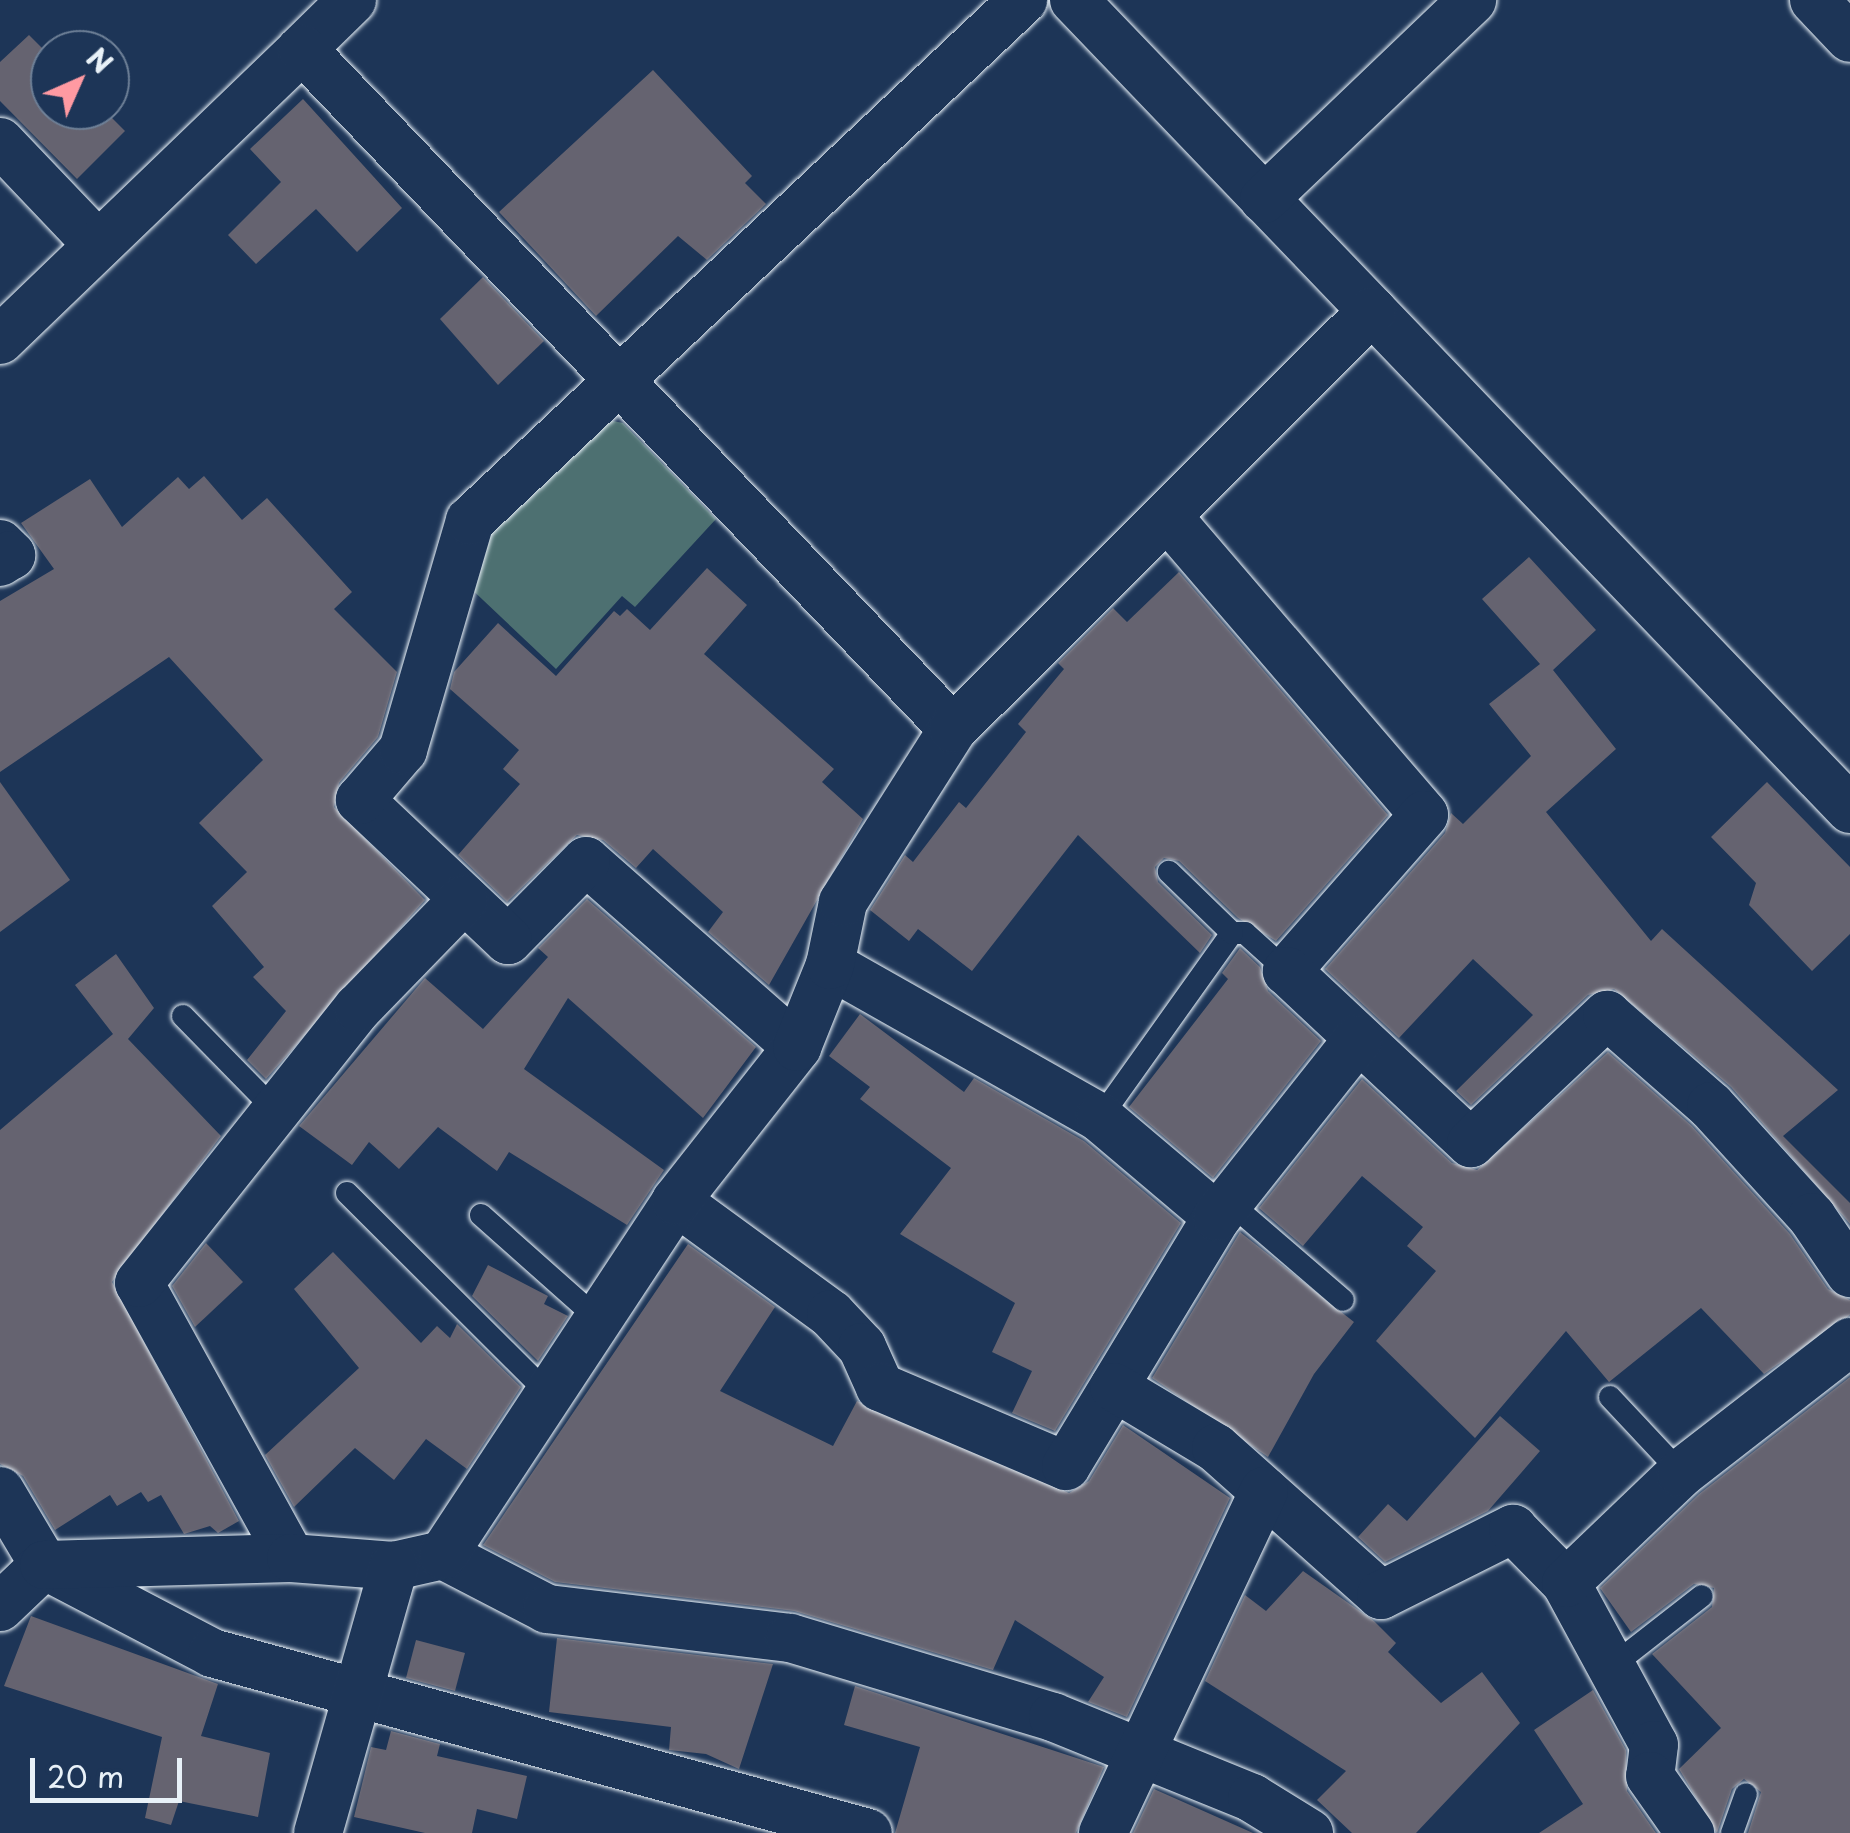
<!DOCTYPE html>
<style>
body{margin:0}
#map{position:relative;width:1850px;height:1833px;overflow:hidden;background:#1d3557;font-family:"Playpen Sans",sans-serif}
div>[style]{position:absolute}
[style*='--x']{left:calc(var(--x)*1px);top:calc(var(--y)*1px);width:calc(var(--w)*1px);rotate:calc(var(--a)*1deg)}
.green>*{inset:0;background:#4d7071}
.building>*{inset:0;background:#656370}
.roads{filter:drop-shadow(0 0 2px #e8f1f8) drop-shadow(0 0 2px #e8f1f8)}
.lane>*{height:22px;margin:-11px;padding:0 11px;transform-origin:11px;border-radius:11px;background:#1d3557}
.street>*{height:48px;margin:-24px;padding:0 24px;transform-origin:24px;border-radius:24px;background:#1d3557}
span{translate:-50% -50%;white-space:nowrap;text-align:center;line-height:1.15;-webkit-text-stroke:10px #1d3557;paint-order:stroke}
.north{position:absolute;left:30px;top:30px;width:100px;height:100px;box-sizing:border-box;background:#1d3557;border:2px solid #6e8097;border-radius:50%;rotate:45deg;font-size:28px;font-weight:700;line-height:40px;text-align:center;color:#e8f1f8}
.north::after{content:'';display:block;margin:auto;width:35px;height:45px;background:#ff9aa2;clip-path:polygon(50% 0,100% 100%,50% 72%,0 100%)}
.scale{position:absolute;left:30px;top:1758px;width:152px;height:45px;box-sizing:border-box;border:5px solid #e8f1f8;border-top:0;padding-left:12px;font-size:30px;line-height:35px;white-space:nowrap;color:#e8f1f8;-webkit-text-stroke:8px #1d3557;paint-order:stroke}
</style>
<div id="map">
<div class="green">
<i style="clip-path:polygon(603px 419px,623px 423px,716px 519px,635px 607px,622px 596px,556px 669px,465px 583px,476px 543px)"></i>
</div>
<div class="building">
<i style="clip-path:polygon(29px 35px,50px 56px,50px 110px,104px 110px,125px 131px,77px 179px,0 101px,0 62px)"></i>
<i style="clip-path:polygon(653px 70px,752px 176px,745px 183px,766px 204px,707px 260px,678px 236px,596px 316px,499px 212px)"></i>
<i style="clip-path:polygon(303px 99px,402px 208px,357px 252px,316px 209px,256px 264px,228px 235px,281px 182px,250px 149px)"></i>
<i style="clip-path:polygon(483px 277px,544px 341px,498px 385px,440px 319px)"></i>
<i style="clip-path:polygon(204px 476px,242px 520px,267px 498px,352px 592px,334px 609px,397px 672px,378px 737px,339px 783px,334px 807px,425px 900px,266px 1079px,247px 1060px,286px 1011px,253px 977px,264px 967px,212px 906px,247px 872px,199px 823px,263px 760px,169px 657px,0 772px,0 601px,54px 569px,21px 523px,90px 479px,122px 527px,178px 477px,189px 489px)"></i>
<i style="clip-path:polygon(1529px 557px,1596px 630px,1553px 670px,1616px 749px,1546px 812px,1651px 941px,1662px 929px,1838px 1090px,1783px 1136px,1850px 1203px,1850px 1224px,1731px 1087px,1614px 989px,1588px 995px,1471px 1105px,1456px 1091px,1533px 1015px,1473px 959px,1399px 1038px,1325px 969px,1445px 833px,1451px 813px,1463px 824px,1531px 756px,1489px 704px,1540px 664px,1482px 599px)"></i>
<i style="clip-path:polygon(707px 568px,747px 605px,704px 654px,834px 769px,822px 782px,863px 819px,769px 985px,708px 932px,723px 912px,653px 849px,636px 868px,603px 840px,577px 835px,507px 902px,458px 855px,520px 784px,503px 769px,519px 750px,450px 689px,454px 672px,498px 623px,556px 676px,614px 611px,620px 616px,627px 609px,650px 630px)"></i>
<i style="clip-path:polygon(1179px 572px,1388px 815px,1276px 941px,1238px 918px,1179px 861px,1164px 858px,1155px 867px,1158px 882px,1212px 935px,1200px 953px,1078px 835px,972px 971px,918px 929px,909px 941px,870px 910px,905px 855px,913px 862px,959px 802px,966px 808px,1026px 732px,1018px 724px,1064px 669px,1058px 663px,1113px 608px,1127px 622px)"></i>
<i style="clip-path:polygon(0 782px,70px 880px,0 932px)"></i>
<i style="clip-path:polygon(1767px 782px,1850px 867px,1850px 934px,1812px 971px,1749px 905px,1756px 883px,1711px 837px)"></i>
<i style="clip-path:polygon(587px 899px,756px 1047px,703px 1118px,568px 998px,524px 1069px,664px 1170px,627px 1225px,509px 1152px,497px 1171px,438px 1127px,399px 1169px,369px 1142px,352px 1165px,299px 1126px,425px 978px,483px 1029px,548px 957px,538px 948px)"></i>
<i style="clip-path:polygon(1240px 948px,1260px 967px,1268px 991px,1321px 1041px,1213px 1178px,1129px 1107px,1228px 979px,1222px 973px)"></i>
<i style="clip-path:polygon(116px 954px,154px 1008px,128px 1039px,221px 1136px,112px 1282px,239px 1521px,218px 1533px,210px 1526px,184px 1534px,161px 1495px,148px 1502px,141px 1492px,117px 1506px,110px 1495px,55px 1530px,23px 1476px,0 1464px,0 1130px,113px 1034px,75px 985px)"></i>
<i style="clip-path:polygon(860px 1014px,964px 1092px,974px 1078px,1084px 1141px,1181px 1223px,1055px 1431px,1012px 1413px,1032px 1371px,992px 1352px,1015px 1303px,900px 1234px,951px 1168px,860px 1099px,870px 1087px,829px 1056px)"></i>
<i style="clip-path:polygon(1608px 1052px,1692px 1126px,1790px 1234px,1828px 1289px,1850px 1300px,1850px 1315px,1764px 1374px,1701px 1308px,1609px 1382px,1566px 1331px,1475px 1438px,1376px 1341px,1436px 1271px,1407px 1246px,1423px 1227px,1362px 1176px,1303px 1246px,1259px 1208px,1362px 1079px,1452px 1163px,1477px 1170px)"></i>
<i style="clip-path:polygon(1240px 1232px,1354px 1322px,1314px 1374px,1268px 1457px,1152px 1378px)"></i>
<i style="clip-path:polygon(206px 1243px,243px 1282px,195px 1327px,172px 1286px)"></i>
<i style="clip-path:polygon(688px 1244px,775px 1307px,720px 1391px,833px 1446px,857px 1401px,1069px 1493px,1089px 1481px,1123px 1425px,1230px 1498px,1127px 1717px,1088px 1702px,1104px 1677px,1015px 1620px,993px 1670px,794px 1611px,555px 1582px,483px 1545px)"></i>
<i style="clip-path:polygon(333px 1252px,421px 1343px,437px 1326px,450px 1338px,457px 1324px,521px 1387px,467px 1469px,426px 1439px,394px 1480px,355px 1448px,294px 1507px,265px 1455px,359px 1368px,294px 1289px)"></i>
<i style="clip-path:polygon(488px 1265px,548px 1296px,544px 1304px,568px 1316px,538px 1361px,472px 1296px)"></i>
<i style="clip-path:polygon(1850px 1377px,1850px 1833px,1748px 1833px,1761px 1792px,1744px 1779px,1732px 1789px,1717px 1833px,1679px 1769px,1721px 1728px,1652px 1654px,1712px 1607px,1714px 1588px,1694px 1584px,1631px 1632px,1600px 1588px,1699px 1494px)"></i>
<i style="clip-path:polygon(1500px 1416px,1540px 1451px,1488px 1511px,1385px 1562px,1358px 1537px,1388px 1504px,1407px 1521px)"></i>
<i style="clip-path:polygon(1303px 1571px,1374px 1621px,1396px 1643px,1388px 1652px,1441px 1703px,1482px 1672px,1520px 1723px,1416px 1833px,1352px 1833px,1317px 1800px,1346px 1771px,1205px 1681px,1245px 1595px,1266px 1611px)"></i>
<i style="clip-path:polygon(31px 1616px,218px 1684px,201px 1736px,270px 1753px,258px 1817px,179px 1801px,171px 1825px,145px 1818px,162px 1737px,4px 1686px)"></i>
<i style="clip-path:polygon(557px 1638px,773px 1664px,739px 1769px,706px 1754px,669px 1750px,671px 1727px,549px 1712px)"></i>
<i style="clip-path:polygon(416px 1640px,465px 1653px,455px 1691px,406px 1678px)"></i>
<i style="clip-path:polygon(855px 1686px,1104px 1767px,1076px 1833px,895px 1833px,920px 1747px,844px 1725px)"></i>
<i style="clip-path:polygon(1593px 1690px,1626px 1750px,1627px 1791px,1656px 1833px,1539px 1833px,1583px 1804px,1534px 1730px)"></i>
<i style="clip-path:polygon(391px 1731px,440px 1744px,437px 1756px,527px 1776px,517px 1819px,477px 1809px,472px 1833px,425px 1833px,354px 1817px,371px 1747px,386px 1750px)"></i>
<i style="clip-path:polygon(1154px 1789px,1253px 1833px,1133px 1833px)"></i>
</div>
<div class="roads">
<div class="lane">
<i style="--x:1232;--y:933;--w:13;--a:0"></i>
<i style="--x:1245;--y:933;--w:57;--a:42.1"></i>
<i style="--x:183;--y:1016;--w:134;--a:45.6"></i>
<i style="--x:1100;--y:1118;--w:227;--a:-54.5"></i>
<i style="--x:1232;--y:933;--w:88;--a:-135.9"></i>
<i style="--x:347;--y:1193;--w:285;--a:44.9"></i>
<i style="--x:1229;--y:1202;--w:150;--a:40.7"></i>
<i style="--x:481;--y:1215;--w:157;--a:41.6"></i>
<i style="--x:1610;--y:1397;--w:104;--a:46.9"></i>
<i style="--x:1611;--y:1667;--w:115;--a:-38"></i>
<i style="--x:1732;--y:1833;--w:41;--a:-70.3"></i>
</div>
<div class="street">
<i style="--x:1074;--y:0;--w:1121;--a:46.19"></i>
<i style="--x:1814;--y:0;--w:52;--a:46.5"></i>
<i style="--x:302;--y:49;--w:70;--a:-44.4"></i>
<i style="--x:0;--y:142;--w:142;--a:46.4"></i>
<i style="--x:1264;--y:199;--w:288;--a:-43.7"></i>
<i style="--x:0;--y:340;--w:419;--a:-43.9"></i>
<i style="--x:302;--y:49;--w:941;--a:46.25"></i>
<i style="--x:1167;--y:516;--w:394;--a:49.3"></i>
<i style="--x:1424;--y:815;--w:208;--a:131.3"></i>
<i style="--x:1287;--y:971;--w:252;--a:43.1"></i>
<i style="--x:1471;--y:1143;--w:187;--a:-43.3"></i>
<i style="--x:1607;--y:1015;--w:138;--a:41.2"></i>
<i style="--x:1711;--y:1106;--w:150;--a:47.7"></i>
<i style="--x:1812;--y:1217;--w:68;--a:55.8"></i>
<i style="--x:0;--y:544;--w:16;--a:45"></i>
<i style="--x:11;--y:555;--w:13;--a:148"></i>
<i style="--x:830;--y:965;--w:310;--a:29.5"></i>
<i style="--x:1100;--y:1118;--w:153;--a:40.2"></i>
<i style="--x:797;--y:1047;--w:281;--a:-138.6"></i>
<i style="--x:586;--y:861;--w:111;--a:134.6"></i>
<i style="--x:508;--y:940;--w:204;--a:-136.6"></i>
<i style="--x:360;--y:800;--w:66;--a:-49.3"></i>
<i style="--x:403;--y:750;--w:239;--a:-73.7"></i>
<i style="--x:470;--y:521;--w:760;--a:-43.29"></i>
<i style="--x:676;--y:1201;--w:192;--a:36.1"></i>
<i style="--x:831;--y:1314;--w:45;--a:46.8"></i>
<i style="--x:862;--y:1347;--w:44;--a:65.8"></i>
<i style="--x:880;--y:1387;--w:202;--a:23"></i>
<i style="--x:1066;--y:1466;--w:291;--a:-58.8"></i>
<i style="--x:1217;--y:1217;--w:227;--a:-51.6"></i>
<i style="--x:1114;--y:1387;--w:119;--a:30.9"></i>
<i style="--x:1216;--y:1448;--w:221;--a:41.7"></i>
<i style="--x:1381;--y:1595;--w:148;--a:-26.6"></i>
<i style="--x:1513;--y:1529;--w:76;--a:45.5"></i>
<i style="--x:1566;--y:1583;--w:184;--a:61.5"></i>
<i style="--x:1654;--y:1745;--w:31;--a:97"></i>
<i style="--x:1650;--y:1776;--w:70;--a:54.9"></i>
<i style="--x:0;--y:1491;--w:86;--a:59.3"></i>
<i style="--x:44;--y:1565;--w:190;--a:27.6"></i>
<i style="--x:212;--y:1653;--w:680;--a:15.34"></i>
<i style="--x:443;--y:1555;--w:117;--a:27.4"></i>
<i style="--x:547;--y:1609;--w:245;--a:6.8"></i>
<i style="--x:790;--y:1638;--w:275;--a:16.7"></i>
<i style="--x:1053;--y:1717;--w:215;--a:22.1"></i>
<i style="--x:1252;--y:1798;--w:67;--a:31.6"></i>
<i style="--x:291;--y:1558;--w:314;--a:-118.9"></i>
<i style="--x:139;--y:1283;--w:352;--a:-51.5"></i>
<i style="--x:358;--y:1008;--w:152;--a:-45.8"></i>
<i style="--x:1566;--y:1583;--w:159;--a:-43.7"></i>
<i style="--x:1681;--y:1473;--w:214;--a:-37.8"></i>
<i style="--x:0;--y:1607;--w:61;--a:-43.7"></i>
<i style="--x:44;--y:1565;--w:247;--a:-1.6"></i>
<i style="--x:291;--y:1558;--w:103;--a:4.4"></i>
<i style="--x:394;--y:1566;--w:50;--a:-12.7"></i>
<i style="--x:443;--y:1555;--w:424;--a:-56.6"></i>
<i style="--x:676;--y:1201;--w:196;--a:-51.8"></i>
<i style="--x:797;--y:1047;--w:88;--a:-68.1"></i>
<i style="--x:830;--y:965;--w:64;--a:-78.3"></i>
<i style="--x:843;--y:902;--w:205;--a:-57.6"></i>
<i style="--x:953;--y:729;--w:592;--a:-44.93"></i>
<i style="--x:318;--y:1833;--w:278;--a:-74.1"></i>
<i style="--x:1103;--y:1833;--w:378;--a:-64.8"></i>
</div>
</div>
<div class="north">N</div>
<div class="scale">20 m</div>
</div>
